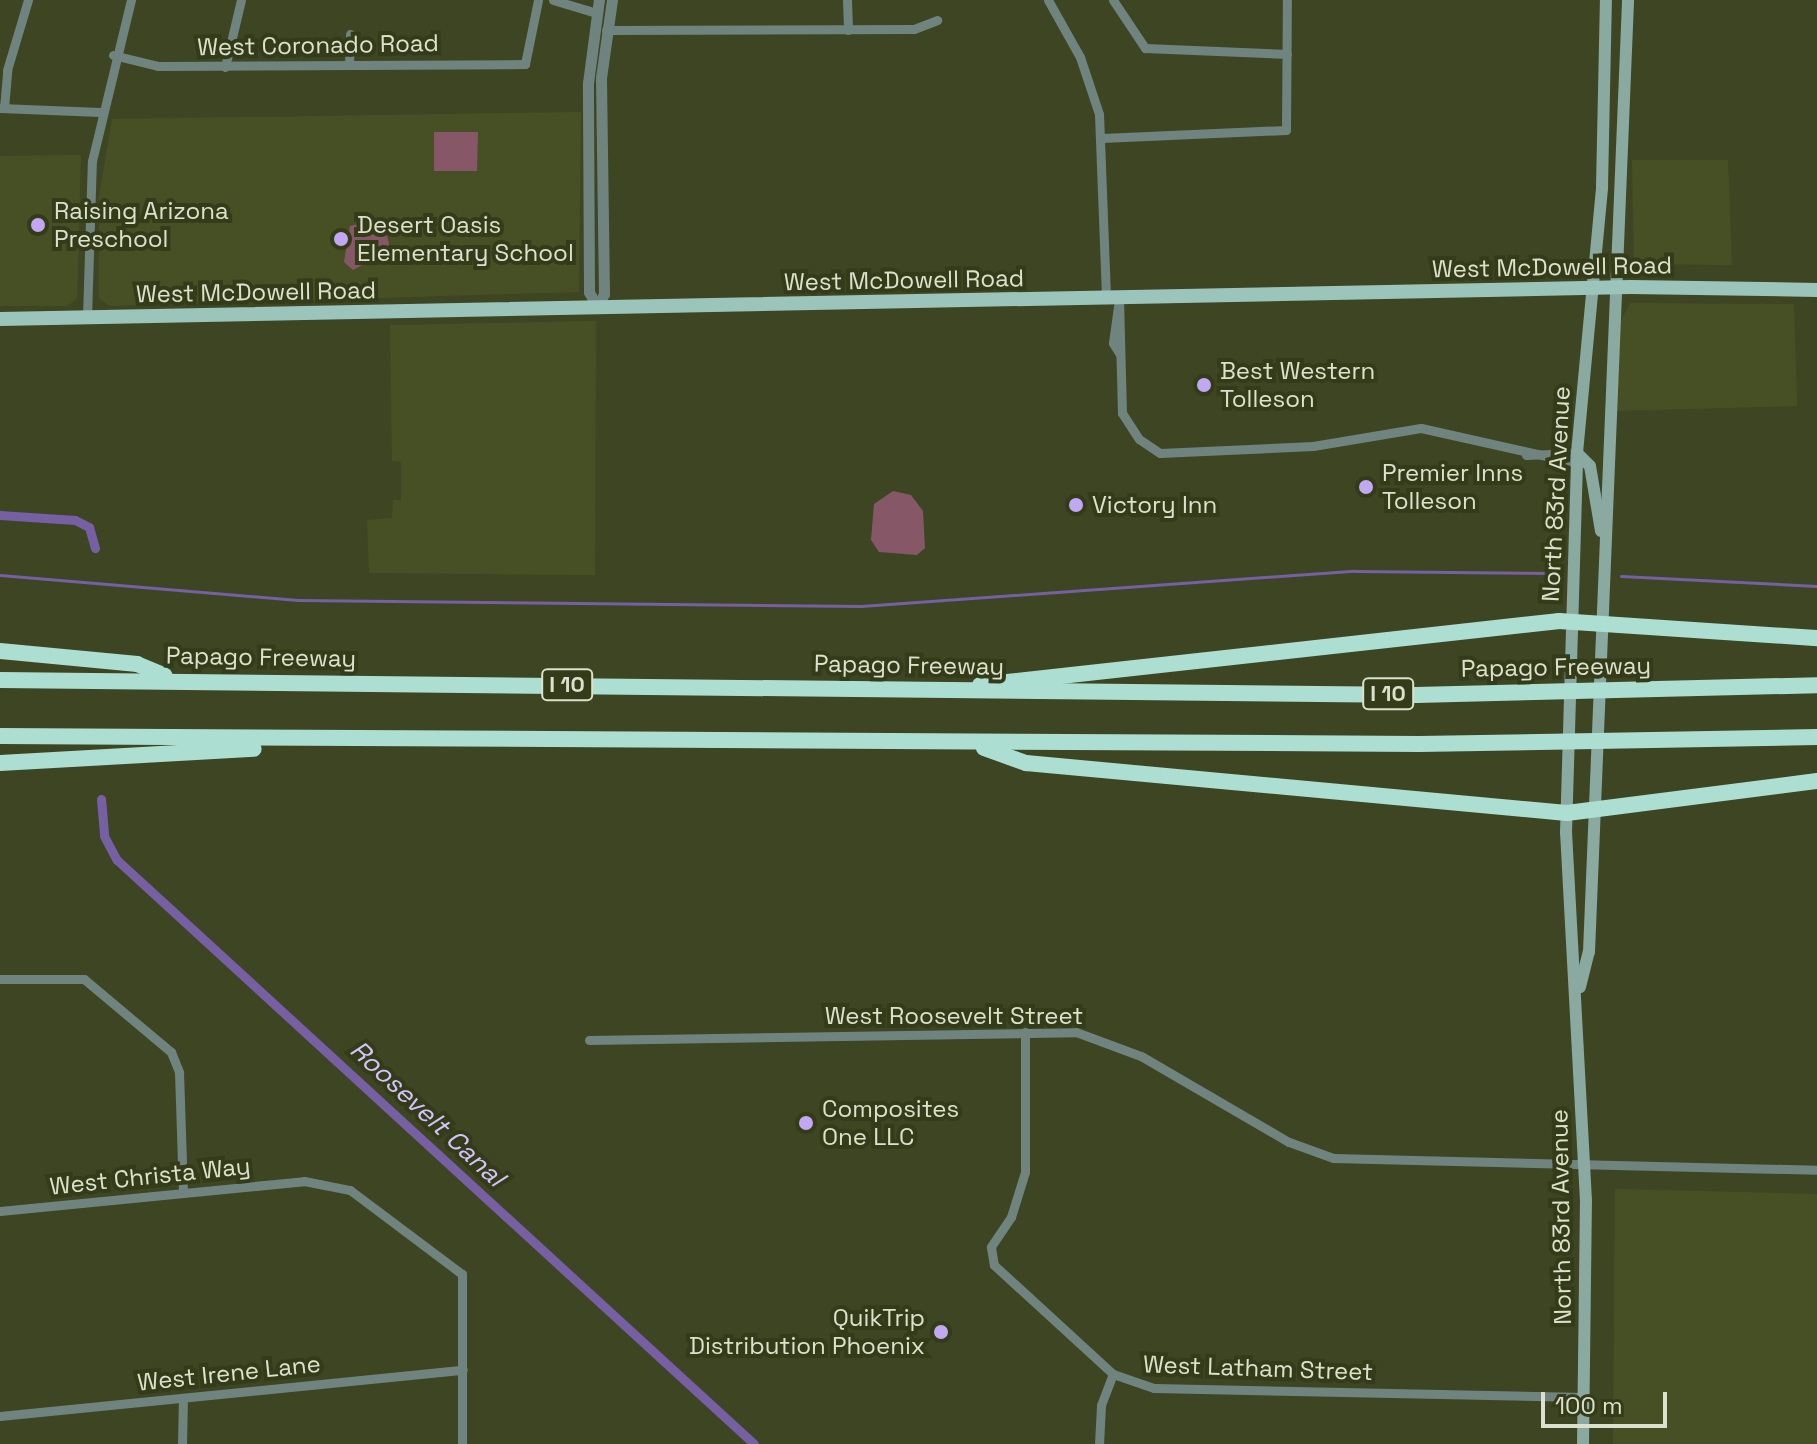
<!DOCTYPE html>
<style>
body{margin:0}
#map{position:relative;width:1817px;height:1444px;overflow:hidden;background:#3e4522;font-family:"Space Grotesk",sans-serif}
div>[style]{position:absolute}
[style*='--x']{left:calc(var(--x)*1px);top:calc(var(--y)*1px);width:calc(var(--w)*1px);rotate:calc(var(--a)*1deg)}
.built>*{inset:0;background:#475025}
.green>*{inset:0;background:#865867}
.stream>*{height:3px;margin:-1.5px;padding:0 1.5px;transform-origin:1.5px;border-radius:1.5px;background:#765fa2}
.canal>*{height:9px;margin:-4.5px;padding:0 4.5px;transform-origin:4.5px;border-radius:4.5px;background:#765fa2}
.minor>*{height:9px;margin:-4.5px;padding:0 4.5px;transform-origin:4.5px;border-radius:4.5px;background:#70847f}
.tertiary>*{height:11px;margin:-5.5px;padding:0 5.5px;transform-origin:5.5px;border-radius:5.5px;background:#70847f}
.secondary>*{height:12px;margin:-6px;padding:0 6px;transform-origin:6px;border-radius:6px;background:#89a9a1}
.primary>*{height:14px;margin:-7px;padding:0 7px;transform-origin:7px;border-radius:7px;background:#9bc5bb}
.motorway>*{height:16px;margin:-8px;padding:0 8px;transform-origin:8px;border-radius:8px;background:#acdfd2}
.dots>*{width:22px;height:22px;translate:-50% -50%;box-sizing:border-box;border:4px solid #343b18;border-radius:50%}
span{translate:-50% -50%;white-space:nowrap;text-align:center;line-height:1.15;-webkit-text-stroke:8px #343b18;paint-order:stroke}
.shield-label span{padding:2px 6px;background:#343b18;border:2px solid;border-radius:6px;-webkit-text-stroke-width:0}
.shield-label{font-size:22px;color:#dce1cd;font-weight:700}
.street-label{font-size:24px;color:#dce1cd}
.poi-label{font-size:24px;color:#dce1cd}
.left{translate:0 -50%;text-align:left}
.right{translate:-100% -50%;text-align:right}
.water-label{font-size:26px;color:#d4c3fc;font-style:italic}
.scale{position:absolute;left:1541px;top:1392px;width:126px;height:36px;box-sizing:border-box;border:4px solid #dce1cd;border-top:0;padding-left:10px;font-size:24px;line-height:28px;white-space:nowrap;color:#dce1cd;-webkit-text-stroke:6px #343b18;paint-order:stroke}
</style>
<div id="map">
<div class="built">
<i style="clip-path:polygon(581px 112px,579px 292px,110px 306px,99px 299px,99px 197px,112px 119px)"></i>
<i style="clip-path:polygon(81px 155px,77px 299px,67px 306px,0 306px,0 156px)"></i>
<i style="clip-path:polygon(1632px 160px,1728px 160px,1732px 265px,1634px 264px)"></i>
<i style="clip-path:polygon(1630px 303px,1794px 304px,1797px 406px,1613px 411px,1619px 324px)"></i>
<i style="clip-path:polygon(596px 321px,595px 575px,369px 573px,367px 520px,392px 518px,393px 500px,401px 500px,401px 462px,392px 461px,390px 325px)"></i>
<i style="clip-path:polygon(1615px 1189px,1817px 1194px,1817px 1444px,1613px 1444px)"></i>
</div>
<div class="green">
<i style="clip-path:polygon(434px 132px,478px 132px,477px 171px,434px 171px)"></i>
<i style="clip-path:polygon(371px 221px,386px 230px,390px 250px,353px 270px,344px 262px,350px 226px)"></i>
<i style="clip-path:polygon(893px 491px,911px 495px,923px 511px,925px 548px,917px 555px,879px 552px,871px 540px,874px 504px)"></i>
</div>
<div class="stream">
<i style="--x:0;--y:575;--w:299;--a:4.8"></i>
<i style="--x:298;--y:600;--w:563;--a:0.61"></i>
<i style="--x:861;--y:606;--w:494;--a:-4.1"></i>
<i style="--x:1354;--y:571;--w:198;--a:0.6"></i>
<i style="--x:1621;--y:576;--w:196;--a:2.9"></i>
</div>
<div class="canal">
<i style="--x:0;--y:515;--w:75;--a:3.8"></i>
<i style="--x:75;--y:520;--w:16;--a:27"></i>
<i style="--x:89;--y:527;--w:22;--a:74"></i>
<i style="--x:101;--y:799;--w:37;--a:85"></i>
<i style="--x:104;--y:836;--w:27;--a:62"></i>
<i style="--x:117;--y:860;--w:864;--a:42.51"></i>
</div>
<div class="minor">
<i style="--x:553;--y:0;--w:46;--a:16.5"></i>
<i style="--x:847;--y:0;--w:30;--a:88"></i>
<i style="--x:1048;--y:0;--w:65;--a:60.7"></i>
<i style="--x:1080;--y:57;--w:60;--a:71.6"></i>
<i style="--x:1099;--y:114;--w:185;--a:87.8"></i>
<i style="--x:1113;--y:0;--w:58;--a:56.3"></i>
<i style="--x:1145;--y:48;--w:142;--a:2.4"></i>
<i style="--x:606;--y:30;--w:308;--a:-0.2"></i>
<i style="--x:914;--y:29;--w:25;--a:-21"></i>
<i style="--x:113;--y:55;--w:46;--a:13.7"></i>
<i style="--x:158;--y:66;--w:367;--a:-0.3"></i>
<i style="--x:525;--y:64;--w:65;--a:-78.5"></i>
<i style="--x:349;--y:65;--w:31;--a:-88"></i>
<i style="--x:225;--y:67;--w:69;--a:-76.6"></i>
<i style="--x:0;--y:108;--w:100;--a:2.3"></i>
<i style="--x:4;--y:108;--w:38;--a:-85"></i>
<i style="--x:7;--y:70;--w:73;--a:-73.3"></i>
<i style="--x:1102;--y:138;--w:184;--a:-2.5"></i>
<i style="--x:1286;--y:130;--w:130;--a:-89.6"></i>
<i style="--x:1119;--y:299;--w:114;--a:88.5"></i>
<i style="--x:1122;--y:413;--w:31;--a:57"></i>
<i style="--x:1139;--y:439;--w:25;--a:34"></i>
<i style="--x:1160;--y:453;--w:153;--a:-2.6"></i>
<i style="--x:1313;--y:446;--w:109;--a:-9.5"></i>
<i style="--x:1421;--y:428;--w:160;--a:12.6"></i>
<i style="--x:1119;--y:299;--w:44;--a:97.8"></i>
<i style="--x:1113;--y:343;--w:13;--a:58"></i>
<i style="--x:87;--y:317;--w:156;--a:-88.2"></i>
<i style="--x:92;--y:161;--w:166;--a:-76.4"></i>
<i style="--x:1526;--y:455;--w:51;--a:-2.2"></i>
<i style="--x:0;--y:979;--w:84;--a:0"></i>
<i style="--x:84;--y:979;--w:114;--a:40"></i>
<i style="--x:171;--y:1052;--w:22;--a:68"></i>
<i style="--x:179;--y:1072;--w:121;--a:88.1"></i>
<i style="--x:1025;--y:1032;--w:140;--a:90"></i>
<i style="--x:1025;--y:1172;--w:47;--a:107.3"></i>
<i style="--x:1011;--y:1217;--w:36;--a:124"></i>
<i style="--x:991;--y:1247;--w:18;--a:81"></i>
<i style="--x:994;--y:1265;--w:161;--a:42.5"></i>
<i style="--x:1113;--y:1374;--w:43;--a:18.9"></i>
<i style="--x:1154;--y:1388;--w:430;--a:1.2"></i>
<i style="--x:589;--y:1040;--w:487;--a:-0.9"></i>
<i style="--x:1076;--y:1032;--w:69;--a:20.3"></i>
<i style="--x:1141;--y:1056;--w:171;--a:30.2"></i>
<i style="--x:1289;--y:1142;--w:47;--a:20"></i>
<i style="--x:1333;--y:1158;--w:484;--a:1.4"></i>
<i style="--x:0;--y:1211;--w:305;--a:-5.6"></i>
<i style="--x:304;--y:1181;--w:47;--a:11.1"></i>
<i style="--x:350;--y:1190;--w:140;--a:36.9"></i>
<i style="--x:462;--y:1274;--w:170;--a:90"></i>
<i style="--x:0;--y:1416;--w:465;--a:-5.7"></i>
<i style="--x:182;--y:1444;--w:46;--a:-88.8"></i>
<i style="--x:1099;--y:1444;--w:39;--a:-87"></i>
<i style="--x:1101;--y:1405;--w:33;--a:-69"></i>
</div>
<div class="tertiary">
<i style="--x:597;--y:307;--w:17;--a:-118"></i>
<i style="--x:589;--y:292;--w:209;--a:-90.3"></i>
<i style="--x:588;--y:83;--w:84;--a:-82.5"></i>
<i style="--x:597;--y:307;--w:15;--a:-62"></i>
<i style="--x:604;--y:294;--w:216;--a:-90.8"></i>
<i style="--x:601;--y:78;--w:79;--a:-82"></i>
</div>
<div class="secondary">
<i style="--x:1577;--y:453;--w:18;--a:45"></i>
<i style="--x:1590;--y:466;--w:66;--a:80.4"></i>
<i style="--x:1580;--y:987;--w:36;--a:-76"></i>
<i style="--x:1589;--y:952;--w:953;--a:-87.65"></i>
<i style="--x:1583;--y:1444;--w:243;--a:-89.3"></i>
<i style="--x:1586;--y:1201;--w:369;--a:-93.1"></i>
<i style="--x:1566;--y:833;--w:380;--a:-88.3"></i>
<i style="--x:1577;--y:453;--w:267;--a:-84.6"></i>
<i style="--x:1602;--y:187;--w:187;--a:-88.8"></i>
</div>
<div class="primary">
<i style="--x:0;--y:319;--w:1631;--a:-1.12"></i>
<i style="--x:1631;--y:287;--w:186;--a:0.9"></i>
</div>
<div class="motorway">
<i style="--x:0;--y:651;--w:138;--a:5.4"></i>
<i style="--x:137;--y:664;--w:30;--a:23"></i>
<i style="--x:0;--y:680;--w:1416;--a:0.61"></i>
<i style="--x:1416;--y:695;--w:401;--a:-1.4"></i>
<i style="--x:980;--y:685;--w:583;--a:-6.31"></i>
<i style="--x:1559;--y:621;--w:259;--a:3.8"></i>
<i style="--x:0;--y:736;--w:1419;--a:0.32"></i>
<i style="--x:1419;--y:744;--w:398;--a:-1"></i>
<i style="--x:984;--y:748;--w:45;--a:19.7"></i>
<i style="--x:1026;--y:763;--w:543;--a:5.28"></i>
<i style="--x:1567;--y:813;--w:252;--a:-7.3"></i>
<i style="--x:0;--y:763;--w:254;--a:-3.2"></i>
</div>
<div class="dots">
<i style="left:38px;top:225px;background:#c0a8f3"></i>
<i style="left:341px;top:239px;background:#c0a8f3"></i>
<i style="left:1204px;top:385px;background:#c0a8f3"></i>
<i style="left:1366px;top:487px;background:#c0a8f3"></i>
<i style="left:1076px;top:505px;background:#c0a8f3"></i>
<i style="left:806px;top:1123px;background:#c0a8f3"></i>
<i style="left:941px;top:1332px;background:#c0a8f3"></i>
</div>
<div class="shield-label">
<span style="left:567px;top:685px">I 10</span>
<span style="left:1388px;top:694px">I 10</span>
</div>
<div class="street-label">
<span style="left:318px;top:45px;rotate:-1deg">West Coronado Road</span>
<span style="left:1552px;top:267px;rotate:-1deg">West McDowell Road</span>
<span style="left:904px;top:280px;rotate:-1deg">West McDowell Road</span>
<span style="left:256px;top:292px;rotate:-1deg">West McDowell Road</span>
<span style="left:1556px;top:494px;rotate:-87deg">North 83rd Avenue</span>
<span style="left:261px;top:657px;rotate:1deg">Papago Freeway</span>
<span style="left:909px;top:665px;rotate:1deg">Papago Freeway</span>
<span style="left:1556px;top:667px;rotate:-1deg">Papago Freeway</span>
<span style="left:954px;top:1016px">West Roosevelt Street</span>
<span style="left:150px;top:1176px;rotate:-6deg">West Christa Way</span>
<span style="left:1561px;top:1217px;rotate:-91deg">North 83rd Avenue</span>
<span style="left:1258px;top:1368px;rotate:2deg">West Latham Street</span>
<span style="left:229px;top:1373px;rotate:-6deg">West Irene Lane</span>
</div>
<div class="poi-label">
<span class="left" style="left:54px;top:225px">Raising Arizona<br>Preschool</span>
<span class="left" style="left:357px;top:239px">Desert Oasis<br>Elementary School</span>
<span class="left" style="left:1220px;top:385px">Best Western<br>Tolleson</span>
<span class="left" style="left:1382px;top:487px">Premier Inns<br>Tolleson</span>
<span class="left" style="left:1092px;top:505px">Victory Inn</span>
<span class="left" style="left:822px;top:1123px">Composites<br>One LLC</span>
<span class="right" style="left:925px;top:1332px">QuikTrip<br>Distribution Phoenix</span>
</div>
<div class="water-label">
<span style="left:427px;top:1114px;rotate:43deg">Roosevelt Canal</span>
</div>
<div class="scale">100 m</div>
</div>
